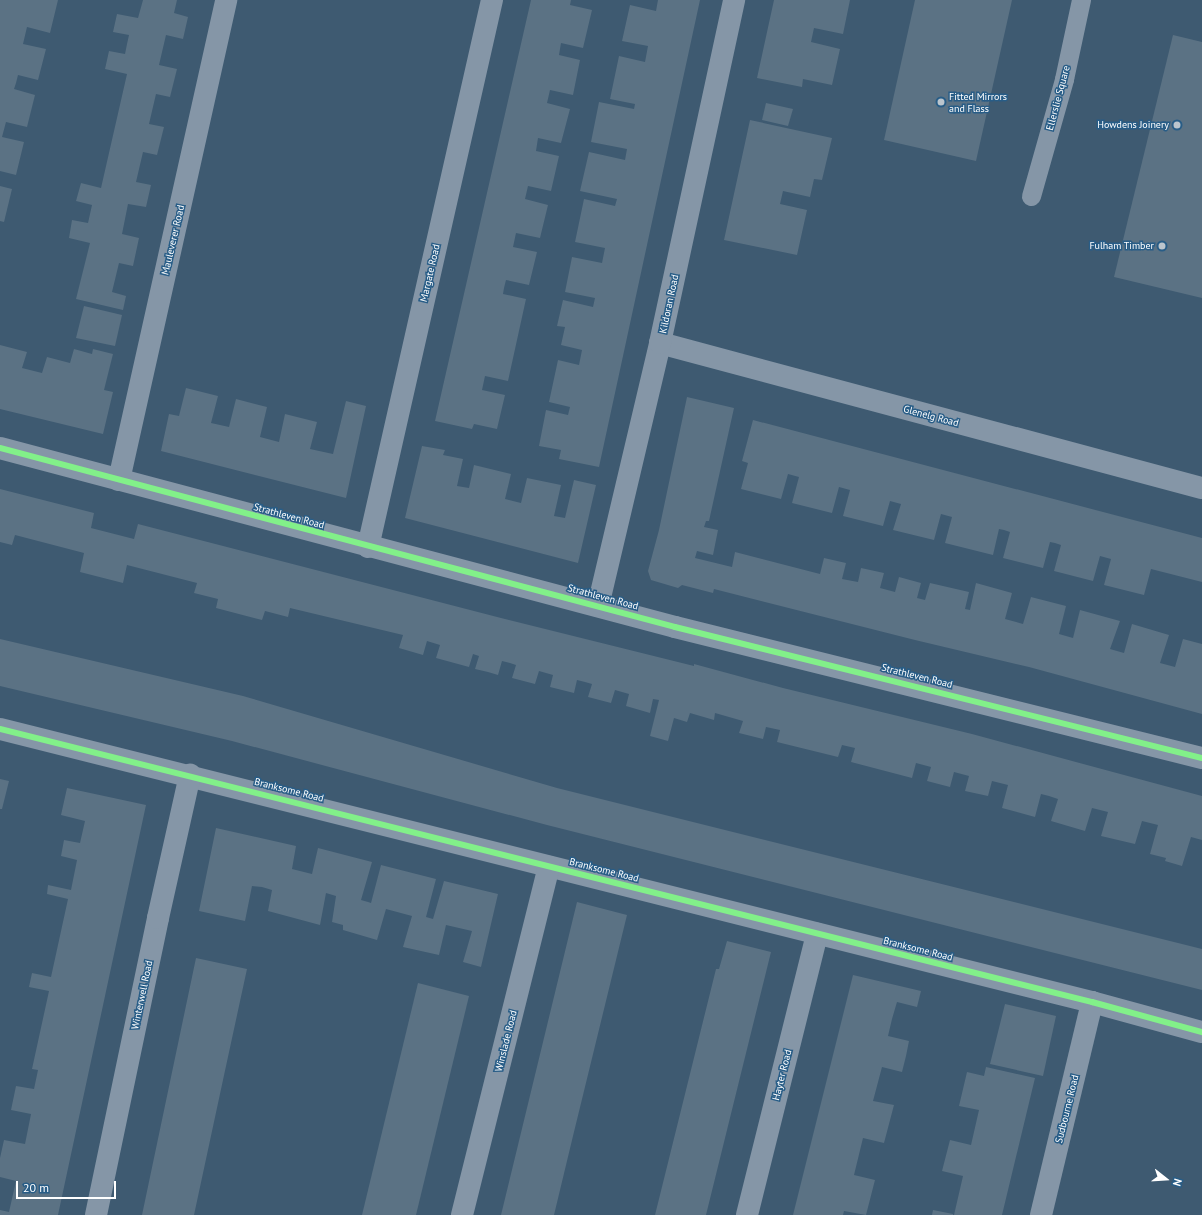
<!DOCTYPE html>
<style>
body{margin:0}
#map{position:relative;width:1202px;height:1215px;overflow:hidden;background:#3e5a71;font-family:"PT Sans",sans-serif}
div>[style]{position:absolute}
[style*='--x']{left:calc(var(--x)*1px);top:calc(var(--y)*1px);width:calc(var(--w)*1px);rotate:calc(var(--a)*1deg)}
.building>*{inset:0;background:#5b7284}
.lane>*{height:19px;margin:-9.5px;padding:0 9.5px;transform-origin:9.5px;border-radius:9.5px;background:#8596a7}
.street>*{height:22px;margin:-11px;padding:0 11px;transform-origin:11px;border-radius:11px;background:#8596a7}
.cycleway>*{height:6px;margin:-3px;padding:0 3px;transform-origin:3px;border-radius:3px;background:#82f089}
.dots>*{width:11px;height:11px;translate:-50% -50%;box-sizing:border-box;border:2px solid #285d87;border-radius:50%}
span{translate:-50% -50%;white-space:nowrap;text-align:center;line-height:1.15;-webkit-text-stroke:3px #285d87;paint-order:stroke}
.poi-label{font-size:10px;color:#fff}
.left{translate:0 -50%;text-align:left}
.right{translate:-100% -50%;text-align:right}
.street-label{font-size:10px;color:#fff}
.north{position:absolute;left:1146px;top:1159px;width:40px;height:40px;-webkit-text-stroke:3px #285d87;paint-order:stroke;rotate:107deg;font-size:11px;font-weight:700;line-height:16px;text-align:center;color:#fff}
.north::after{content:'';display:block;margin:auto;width:14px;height:18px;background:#fff;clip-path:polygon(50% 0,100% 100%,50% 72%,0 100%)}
.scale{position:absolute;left:16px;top:1181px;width:100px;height:18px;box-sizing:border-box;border:2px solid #fff;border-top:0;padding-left:5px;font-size:12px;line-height:14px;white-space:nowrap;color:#fff;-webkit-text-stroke:3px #285d87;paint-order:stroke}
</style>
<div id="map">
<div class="building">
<i style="clip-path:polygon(0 0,58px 0,50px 33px,27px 27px,23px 44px,46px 49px,38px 80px,18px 75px,16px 83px,14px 89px,35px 95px,27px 127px,6px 122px,2px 137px,24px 142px,16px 175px,0 171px)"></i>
<i style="clip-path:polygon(143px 0,177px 0,174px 13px,188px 17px,183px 39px,166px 35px,159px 65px,177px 69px,170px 97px,156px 94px,149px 124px,164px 127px,157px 155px,143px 152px,136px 182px,151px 185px,146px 207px,128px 204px,122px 234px,139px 238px,133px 266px,119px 263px,112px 292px,126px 296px,123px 310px,76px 299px,90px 243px,69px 238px,72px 220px,88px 223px,92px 205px,76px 201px,81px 183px,101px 188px,127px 74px,105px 69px,109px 51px,125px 54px,127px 44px,129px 35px,113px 32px,117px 14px,138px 18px)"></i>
<i style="clip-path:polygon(531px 0,571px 0,570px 5px,592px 10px,583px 48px,561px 43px,559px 55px,580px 60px,573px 95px,550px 90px,547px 103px,570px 109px,561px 143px,538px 138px,536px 151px,559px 156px,551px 191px,528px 186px,525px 199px,548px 205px,540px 238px,516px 233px,513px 247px,537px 252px,529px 285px,506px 280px,504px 288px,503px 294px,526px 299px,508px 381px,485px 376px,482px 390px,505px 395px,497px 429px,474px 424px,472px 429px,435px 421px)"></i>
<i style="clip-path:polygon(658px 0,700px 0,599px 467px,559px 459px,561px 450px,539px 446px,546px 410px,568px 415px,570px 407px,549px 402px,558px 360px,579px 365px,582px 350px,561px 345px,565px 327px,557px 326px,563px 300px,593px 307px,595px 298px,565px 292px,572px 257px,602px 263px,605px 248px,575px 242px,584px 199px,615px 206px,617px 199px,580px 191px,589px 152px,625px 160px,627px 149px,591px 142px,599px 102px,634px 109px,635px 104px,610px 99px,619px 56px,645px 62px,648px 46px,622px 41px,630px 5px,656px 11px)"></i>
<i style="clip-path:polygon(774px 0,850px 0,843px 34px,814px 28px,811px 42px,840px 49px,832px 85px,803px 79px,802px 87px,757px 78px)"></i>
<i style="clip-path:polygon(915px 0,1012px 0,976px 161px,884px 140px)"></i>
<i style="clip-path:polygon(1173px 35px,1202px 42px,1202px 298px,1114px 277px)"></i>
<i style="clip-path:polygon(766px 103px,793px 109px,788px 126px,762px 120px)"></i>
<i style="clip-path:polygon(750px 120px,832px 138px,822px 180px,814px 179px,810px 197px,783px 191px,780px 204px,807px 210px,797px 255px,724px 240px)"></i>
<i style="clip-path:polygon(0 186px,12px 189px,4px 222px,0 221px)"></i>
<i style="clip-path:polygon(84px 306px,122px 315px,115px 346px,76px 338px)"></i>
<i style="clip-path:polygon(0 345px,27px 352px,22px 368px,42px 373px,47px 357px,70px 363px,74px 349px,92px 354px,93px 349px,113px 354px,104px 390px,113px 392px,103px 434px,0 409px)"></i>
<i style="clip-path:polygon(186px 388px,218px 396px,211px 423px,229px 427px,236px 399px,267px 407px,260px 437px,279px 442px,285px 414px,317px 422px,310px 449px,333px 454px,346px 401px,366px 406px,346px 498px,161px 451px,169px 414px,179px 416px)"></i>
<i style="clip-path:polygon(687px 397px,734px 408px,709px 521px,706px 521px,704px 527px,718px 530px,713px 555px,697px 551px,695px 558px,732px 567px,735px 552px,820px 574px,824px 558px,846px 563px,842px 579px,858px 582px,861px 568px,884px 573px,880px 588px,895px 592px,899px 577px,921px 583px,917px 598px,925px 600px,930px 583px,969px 592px,965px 609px,970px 610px,976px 583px,1012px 593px,1005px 619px,1023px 624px,1031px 597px,1066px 606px,1059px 634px,1073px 638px,1080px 610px,1120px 621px,1110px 649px,1124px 653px,1132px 624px,1169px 635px,1160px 663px,1175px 667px,1183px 639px,1202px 644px,1202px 714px,1029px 667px,915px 640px,714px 589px,713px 593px,682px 585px,678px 588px,651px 580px,648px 571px,659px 530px)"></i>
<i style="clip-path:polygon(753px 420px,1202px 538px,1202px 582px,1151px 569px,1144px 595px,1104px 585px,1111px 559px,1100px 556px,1093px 581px,1054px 571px,1061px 545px,1055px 543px,1050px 542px,1043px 568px,1003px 558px,1010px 532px,1004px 530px,999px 529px,993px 555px,945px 543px,952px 517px,941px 514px,934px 540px,893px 530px,901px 504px,890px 501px,883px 526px,843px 516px,850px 490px,839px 487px,832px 513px,792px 503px,799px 477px,788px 474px,781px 499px,741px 489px,748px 463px,742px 461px)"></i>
<i style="clip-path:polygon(422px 446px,445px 450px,443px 455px,463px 459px,457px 486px,469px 488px,474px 465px,511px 474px,505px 499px,521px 503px,527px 478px,561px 485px,554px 516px,565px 518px,574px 480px,596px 485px,578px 563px,405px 518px)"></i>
<i style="clip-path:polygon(0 489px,94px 513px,91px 528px,134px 539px,138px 524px,501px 618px,694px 666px,694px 664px,783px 688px,972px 734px,1202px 796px,1202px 840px,1191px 837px,1182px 866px,1165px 861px,1166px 858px,1150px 854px,1158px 825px,1142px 821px,1135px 844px,1101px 836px,1108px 812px,1092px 808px,1085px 831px,1051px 821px,1058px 799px,1049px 796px,1041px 794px,1035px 817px,1002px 808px,1008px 785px,992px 781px,988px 796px,965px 791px,969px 776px,954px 772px,950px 787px,927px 781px,931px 767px,916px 763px,912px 778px,851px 762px,855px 748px,842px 745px,838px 757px,777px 742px,780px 730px,766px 727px,763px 739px,739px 733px,743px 721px,715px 713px,714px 720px,690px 713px,687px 722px,674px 718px,668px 741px,650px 736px,659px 700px,653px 699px,650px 713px,626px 706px,629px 694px,615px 690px,611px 703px,588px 697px,592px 684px,585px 682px,577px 680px,574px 693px,550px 687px,553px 675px,539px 671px,535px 684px,512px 678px,516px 665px,510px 663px,502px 661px,498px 675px,488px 672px,475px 669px,479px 656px,473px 654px,469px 667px,436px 658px,440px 645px,427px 641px,423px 655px,399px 648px,403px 635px,290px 608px,288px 617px,265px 611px,262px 620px,216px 608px,218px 599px,194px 593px,197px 583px,127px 565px,123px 583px,80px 572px,84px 553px,15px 535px,12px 545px,0 542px)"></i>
<i style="clip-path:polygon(0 639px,243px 696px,557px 788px,1202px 949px,1202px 990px,547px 825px,232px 741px,0 686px)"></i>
<i style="clip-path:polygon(0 779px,9px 781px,2px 809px,0 809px)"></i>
<i style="clip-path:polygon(67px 788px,146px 805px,58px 1215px,0 1215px,0 1210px,9px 1212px,16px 1181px,0 1177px,0 1158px,4px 1140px,25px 1144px,31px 1114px,11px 1110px,16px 1086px,34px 1089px,38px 1070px,32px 1069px,49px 991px,29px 987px,32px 973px,51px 977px,68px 899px,47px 894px,48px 885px,71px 890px,77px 860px,61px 856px,64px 840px,80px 843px,85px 821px,61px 815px)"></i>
<i style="clip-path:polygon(216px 828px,296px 846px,292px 869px,312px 874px,318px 848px,372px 862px,361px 900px,368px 902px,371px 903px,381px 865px,436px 879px,426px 917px,433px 919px,444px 881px,498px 894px,481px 967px,463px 962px,472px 931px,446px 925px,439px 955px,403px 947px,412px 916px,386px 909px,377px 940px,343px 930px,343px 925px,332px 922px,336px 896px,326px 893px,320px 925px,268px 911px,272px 890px,262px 887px,252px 886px,245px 921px,199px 911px)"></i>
<i style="clip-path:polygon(577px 902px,627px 915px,573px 1136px,554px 1215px,501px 1215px)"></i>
<i style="clip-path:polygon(727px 941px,771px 952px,706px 1215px,655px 1215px,716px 969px,719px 969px)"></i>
<i style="clip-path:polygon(196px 958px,247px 969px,223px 1080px,194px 1215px,142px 1215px)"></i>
<i style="clip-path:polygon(853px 975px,921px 991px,917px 1007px,897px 1002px,892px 1019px,888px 1036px,909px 1041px,906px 1056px,902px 1072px,882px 1067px,873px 1101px,894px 1105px,884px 1143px,863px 1138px,854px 1175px,875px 1180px,866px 1215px,844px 1211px,843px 1215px,793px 1215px)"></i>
<i style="clip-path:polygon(418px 983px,469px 996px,416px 1215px,362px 1215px)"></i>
<i style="clip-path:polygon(1005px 1004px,1056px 1016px,1043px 1076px,990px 1064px)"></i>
<i style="clip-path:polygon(986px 1067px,1035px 1078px,1002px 1215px,954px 1215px,963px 1176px,942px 1171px,950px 1140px,971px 1145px,979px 1110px,959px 1106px,967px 1072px,984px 1076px)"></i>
<i style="clip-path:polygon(933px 1210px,953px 1214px,953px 1215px,932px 1215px)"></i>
</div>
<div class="lane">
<i style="--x:1031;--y:196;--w:122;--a:-74.2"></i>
<i style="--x:1064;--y:79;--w:81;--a:-77.9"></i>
</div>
<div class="street">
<i style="--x:660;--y:343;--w:561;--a:14.98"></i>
<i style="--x:0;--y:448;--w:698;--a:14.85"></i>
<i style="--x:675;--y:627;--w:543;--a:13.96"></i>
<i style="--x:119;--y:480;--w:492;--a:-77.4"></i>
<i style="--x:368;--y:547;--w:561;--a:-77.23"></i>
<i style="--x:598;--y:606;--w:270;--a:-76.7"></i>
<i style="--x:660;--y:343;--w:351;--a:-77.8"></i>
<i style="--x:0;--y:729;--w:1126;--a:14.04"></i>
<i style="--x:1092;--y:1002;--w:114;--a:15.3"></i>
<i style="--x:96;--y:1215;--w:303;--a:-78.2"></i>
<i style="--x:158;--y:918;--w:147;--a:-77.4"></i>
<i style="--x:462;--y:1215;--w:359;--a:-76"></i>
<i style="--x:747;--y:1215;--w:290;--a:-76"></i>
<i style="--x:1041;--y:1215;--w:219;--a:-76.5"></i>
</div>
<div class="cycleway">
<i style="--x:0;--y:448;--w:698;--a:14.85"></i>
<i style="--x:675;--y:627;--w:543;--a:13.96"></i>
<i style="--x:0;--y:729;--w:1126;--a:14.04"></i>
<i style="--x:1092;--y:1002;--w:114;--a:15.3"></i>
</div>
<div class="dots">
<i style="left:941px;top:102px;background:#bbc5cd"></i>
<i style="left:1177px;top:125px;background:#bbc5cd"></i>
<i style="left:1162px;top:246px;background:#bbc5cd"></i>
</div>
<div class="poi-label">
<span class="left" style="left:949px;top:102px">Fitted Mirrors<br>and Flass</span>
<span class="right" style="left:1169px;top:125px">Howdens Joinery</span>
<span class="right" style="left:1154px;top:246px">Fulham Timber</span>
</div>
<div class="street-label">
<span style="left:1058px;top:98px;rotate:-75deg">Ellerslie Square</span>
<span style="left:173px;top:240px;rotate:-77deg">Mauleverer Road</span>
<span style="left:430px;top:273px;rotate:-77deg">Margate Road</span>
<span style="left:669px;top:304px;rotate:-78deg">Kildoran Road</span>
<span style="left:931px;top:416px;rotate:15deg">Glenelg Road</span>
<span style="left:289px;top:516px;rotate:15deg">Strathleven Road</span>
<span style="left:603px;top:597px;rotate:15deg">Strathleven Road</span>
<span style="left:917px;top:676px;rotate:14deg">Strathleven Road</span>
<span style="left:289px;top:790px;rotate:14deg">Branksome Road</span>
<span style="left:604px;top:870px;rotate:14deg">Branksome Road</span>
<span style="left:918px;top:949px;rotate:14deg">Branksome Road</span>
<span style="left:142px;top:995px;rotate:-78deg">Winterwell Road</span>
<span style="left:506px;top:1041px;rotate:-76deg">Winslade Road</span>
<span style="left:782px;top:1075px;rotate:-76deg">Hayter Road</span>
<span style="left:1067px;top:1109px;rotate:-76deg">Sudbourne Road</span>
</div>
<div class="north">N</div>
<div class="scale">20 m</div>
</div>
